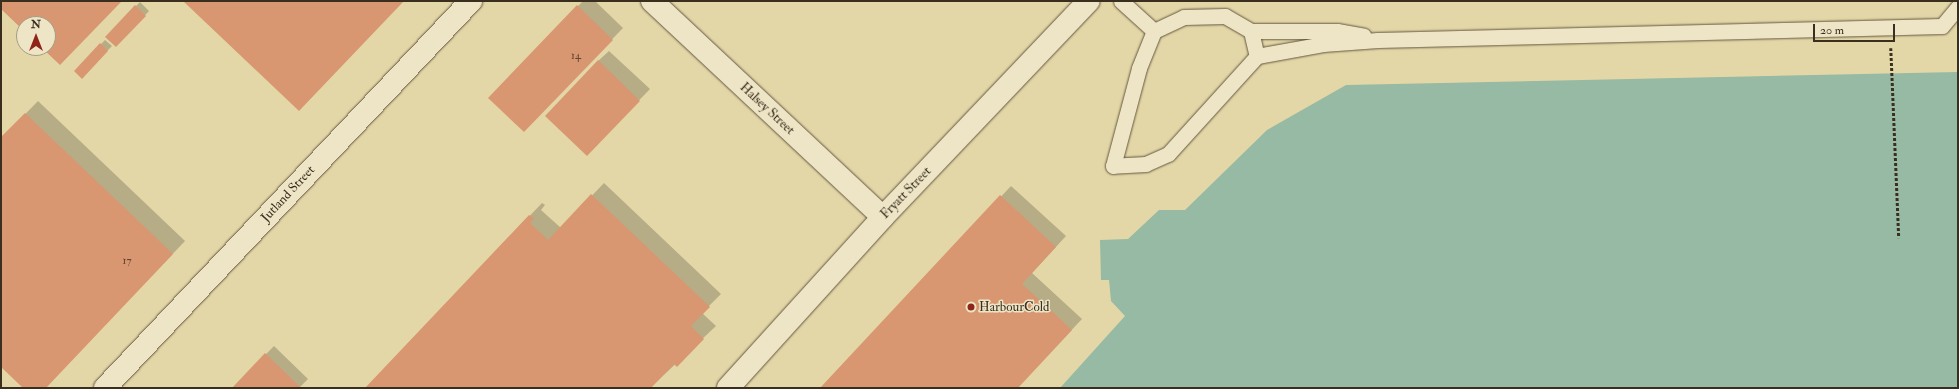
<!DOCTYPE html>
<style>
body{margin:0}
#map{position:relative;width:1959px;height:389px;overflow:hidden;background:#e4d7a7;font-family:"IM FELL Double Pica",serif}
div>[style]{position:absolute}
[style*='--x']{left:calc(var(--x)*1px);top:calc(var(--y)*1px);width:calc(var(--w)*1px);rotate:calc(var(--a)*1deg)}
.water>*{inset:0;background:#96baa3}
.shadow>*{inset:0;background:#0003}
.building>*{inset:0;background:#d99771}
.path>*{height:2.5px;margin-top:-1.25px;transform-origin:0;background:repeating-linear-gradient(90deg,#3a2e1f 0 3px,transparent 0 5px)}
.roads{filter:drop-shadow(0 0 1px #645841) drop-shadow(0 0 1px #645841)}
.service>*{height:15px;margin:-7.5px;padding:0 7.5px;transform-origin:7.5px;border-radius:7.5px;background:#ede5c6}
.minor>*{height:22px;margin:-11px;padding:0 11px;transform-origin:11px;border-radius:11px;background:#ede5c6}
.tertiary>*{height:22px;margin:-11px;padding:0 11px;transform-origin:11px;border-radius:11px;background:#ede5c6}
.dots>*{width:11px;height:11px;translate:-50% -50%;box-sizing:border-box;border:2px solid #ede5c6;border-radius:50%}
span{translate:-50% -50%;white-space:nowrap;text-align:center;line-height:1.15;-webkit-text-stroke:3px #ede5c6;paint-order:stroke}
.number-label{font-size:11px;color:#624834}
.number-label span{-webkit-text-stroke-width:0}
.street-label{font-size:13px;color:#3a2e1f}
.poi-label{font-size:13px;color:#3a2e1f}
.left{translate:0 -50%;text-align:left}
.frame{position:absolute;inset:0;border:2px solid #3a2e1f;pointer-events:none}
.north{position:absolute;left:16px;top:16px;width:40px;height:40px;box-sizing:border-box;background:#ede5c6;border:1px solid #a59c83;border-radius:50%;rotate:0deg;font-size:11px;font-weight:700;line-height:16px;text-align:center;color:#3a2e1f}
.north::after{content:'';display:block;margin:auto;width:14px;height:18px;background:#8f2418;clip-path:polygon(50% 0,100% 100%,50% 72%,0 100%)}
.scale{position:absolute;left:1813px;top:24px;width:82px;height:18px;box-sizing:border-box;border:2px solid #3a2e1f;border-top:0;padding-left:5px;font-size:12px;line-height:14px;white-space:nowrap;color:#3a2e1f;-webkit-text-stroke:3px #ede5c6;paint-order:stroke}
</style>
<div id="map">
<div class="water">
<i style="clip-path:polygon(1958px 72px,1958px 388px,1060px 388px,1125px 316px,1111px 301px,1109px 280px,1101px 280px,1100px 240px,1128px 239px,1159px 210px,1185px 210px,1267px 130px,1346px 85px)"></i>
</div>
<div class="shadow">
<i style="clip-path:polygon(583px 1px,595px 1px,623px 28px,534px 120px,489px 98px)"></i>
<i style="clip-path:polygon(140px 2px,149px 11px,116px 46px,106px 37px)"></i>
<i style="clip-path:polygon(105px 40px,112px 46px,82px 77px,75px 71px)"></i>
<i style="clip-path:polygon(609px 51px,650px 89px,597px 144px,598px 61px)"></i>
<i style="clip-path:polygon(38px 101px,185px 241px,45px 388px,25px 388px,1px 365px,1px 139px)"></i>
<i style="clip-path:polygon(604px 183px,721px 294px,702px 313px,716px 326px,650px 388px,366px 388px,542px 203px,545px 205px,541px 210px,561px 228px)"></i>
<i style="clip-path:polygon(1011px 186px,1066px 236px,1032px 273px,1082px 319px,1017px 388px,821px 388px)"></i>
<i style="clip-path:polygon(274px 346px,308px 379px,299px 388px,233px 388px)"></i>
</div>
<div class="building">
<i style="clip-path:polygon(1px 1px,122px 1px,60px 65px,42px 48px,48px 48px,48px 24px,24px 24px,24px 31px,1px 9px)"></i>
<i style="clip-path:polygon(183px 1px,404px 1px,299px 111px)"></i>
<i style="clip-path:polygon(135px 5px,146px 16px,116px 47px,105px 37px)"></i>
<i style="clip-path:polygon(577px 5px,613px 40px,524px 132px,488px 98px)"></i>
<i style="clip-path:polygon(100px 43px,108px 51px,82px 79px,74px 71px)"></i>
<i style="clip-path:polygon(598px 60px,640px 101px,587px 156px,545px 116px)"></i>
<i style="clip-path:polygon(25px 113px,173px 254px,46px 388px,23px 388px,1px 367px,1px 137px)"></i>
<i style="clip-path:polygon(591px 194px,710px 307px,691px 326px,704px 339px,677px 367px,674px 364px,651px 388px,365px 388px,529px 215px,534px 218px,530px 223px,548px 240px)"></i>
<i style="clip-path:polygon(1000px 195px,1056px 247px,1022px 284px,1072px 330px,1018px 388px,820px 388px)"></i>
<i style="clip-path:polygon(265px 353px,301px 388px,232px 388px)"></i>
</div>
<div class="path">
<i style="--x:1891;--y:48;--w:190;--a:87.6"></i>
</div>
<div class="roads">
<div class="service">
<i style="--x:1121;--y:1;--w:45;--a:42.3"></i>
<i style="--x:1225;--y:16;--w:30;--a:30"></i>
<i style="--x:1251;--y:31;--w:26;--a:77"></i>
<i style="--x:1257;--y:56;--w:132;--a:132.2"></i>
<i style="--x:1168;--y:154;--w:24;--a:156"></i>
<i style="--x:1146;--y:164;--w:33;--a:177"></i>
<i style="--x:1113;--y:166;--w:101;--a:-75.1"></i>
<i style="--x:1139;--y:68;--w:40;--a:-68"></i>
<i style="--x:1154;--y:31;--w:33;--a:-25"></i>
<i style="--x:1184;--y:17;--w:41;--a:-1.4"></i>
<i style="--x:1251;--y:31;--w:86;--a:0"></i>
<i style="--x:1337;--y:31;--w:27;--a:10"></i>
<i style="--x:1257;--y:56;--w:67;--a:-10.3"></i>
<i style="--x:1323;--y:44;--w:55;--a:-4.2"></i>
<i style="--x:1378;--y:40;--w:564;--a:-1.42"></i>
<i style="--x:1942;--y:26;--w:25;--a:-50"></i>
</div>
<div class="minor">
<i style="--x:652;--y:1;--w:316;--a:43.1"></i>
<i style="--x:105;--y:388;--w:533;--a:-46.6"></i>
</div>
<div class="tertiary">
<i style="--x:728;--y:388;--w:231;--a:-47.8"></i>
<i style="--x:883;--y:217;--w:298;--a:-46.4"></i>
</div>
</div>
<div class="dots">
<i style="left:971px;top:307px;background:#8f2418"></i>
</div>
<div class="number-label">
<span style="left:576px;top:56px">14</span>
<span style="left:127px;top:261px">17</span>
</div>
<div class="street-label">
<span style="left:767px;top:109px;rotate:43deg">Halsey Street</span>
<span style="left:906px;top:193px;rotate:-46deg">Fryatt Street</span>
<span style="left:288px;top:194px;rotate:-47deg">Jutland Street</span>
</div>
<div class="poi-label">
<span class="left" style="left:979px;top:307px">HarbourCold</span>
</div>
<div class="frame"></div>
<div class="north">N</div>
<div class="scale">20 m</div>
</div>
